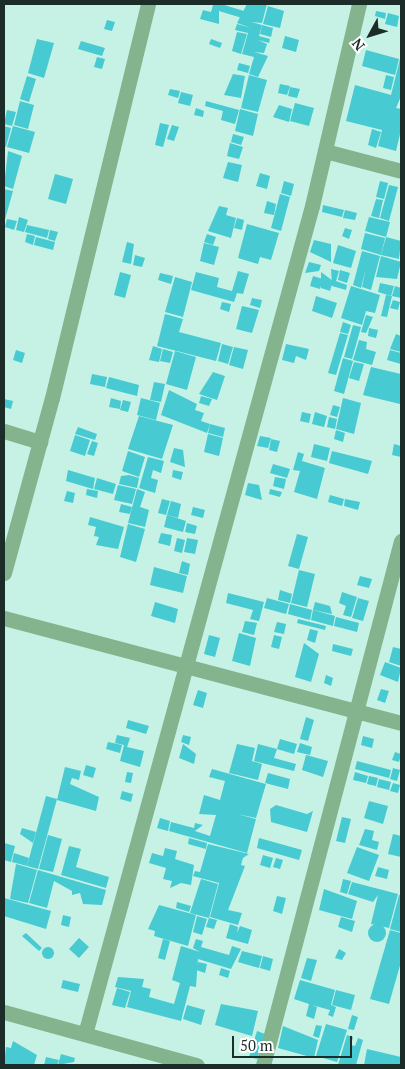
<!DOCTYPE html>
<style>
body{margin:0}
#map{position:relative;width:405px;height:1069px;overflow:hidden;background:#c6f2e5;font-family:"PT Serif",serif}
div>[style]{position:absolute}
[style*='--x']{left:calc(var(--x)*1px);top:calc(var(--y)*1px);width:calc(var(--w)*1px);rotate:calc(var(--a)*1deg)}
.building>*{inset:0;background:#47cad1}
.round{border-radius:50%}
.minor>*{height:15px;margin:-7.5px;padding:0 7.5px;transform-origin:7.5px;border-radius:7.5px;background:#83b48d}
span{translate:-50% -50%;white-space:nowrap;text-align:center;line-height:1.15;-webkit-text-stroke:4px #fff;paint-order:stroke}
.frame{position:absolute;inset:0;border:5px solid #1c2d29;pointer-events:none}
.north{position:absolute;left:345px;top:10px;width:50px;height:50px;-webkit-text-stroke:4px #fff;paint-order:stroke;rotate:231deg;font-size:14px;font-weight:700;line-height:20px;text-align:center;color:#1c2d29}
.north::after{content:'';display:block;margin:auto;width:18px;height:22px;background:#1c2d29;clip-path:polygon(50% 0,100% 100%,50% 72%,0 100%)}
.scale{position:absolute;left:232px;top:1036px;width:120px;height:22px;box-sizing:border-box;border:2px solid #1c2d29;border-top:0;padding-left:6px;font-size:15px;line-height:18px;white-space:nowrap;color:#1c2d29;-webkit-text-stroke:4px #fff;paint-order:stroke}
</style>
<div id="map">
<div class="building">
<i style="clip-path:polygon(221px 4px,244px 11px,242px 18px,219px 11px,219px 24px,200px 19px,203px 10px,211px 12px,213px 5px)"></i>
<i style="clip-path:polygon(247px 4px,267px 4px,262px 23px,251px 22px,262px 25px,259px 36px,270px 39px,269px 43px,258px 40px,267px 44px,264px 53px,254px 52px,268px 56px,258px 77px,249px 74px,254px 57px,242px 54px,248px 33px,235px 30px,237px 24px,251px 28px,237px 23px)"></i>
<i style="clip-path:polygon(268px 6px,284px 11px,280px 28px,263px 24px)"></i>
<i style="clip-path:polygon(376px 11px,386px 13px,385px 19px,375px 16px)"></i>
<i style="clip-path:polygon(388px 13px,399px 16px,397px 27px,385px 24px)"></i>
<i style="clip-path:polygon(107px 20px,115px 22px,112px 31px,104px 29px)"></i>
<i style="clip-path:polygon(262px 25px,273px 28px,271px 37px,260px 34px)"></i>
<i style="clip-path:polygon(237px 32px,247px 34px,241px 54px,232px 51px)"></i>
<i style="clip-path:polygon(285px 36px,299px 40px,296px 52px,282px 48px)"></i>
<i style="clip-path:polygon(37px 39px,54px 43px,44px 78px,28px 73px)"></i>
<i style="clip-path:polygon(211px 39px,222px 43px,220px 48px,209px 44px)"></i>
<i style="clip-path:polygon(81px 41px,105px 48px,102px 56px,78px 49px)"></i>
<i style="clip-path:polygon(366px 50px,399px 59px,395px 75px,362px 66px)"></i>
<i style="clip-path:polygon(97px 57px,105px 59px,102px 69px,94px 67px)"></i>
<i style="clip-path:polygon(400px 59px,401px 96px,396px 108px,401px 109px,401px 130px,396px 151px,378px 146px,382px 130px,346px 121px,355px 85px,391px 95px)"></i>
<i style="clip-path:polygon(239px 63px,250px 66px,248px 73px,237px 70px)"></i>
<i style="clip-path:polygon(233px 74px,245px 76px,241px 98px,224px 95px)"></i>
<i style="clip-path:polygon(249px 75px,267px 80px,258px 112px,241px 108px)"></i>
<i style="clip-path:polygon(386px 75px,394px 77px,391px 90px,383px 88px)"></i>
<i style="clip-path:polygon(27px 76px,36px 79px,29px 102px,20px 99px)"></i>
<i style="clip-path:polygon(280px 84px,290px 86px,287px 95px,278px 93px)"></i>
<i style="clip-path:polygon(290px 87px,300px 89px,297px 98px,288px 96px)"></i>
<i style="clip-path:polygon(170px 89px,180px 91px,178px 98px,168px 95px)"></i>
<i style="clip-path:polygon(181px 92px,193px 95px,190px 106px,178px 103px)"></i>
<i style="clip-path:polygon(20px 101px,34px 105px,28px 129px,14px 125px)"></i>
<i style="clip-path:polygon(206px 101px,239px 110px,235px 124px,221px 120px,223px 111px,205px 106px)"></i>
<i style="clip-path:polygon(295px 103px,314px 108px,309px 126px,290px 121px)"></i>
<i style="clip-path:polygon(279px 105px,292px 109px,289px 122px,273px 117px)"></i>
<i style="clip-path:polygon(196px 108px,204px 111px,203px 117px,194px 115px)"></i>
<i style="clip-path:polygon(240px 109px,258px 114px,253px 136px,235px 131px)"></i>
<i style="clip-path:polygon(7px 110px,16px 112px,12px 126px,4px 124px)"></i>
<i style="clip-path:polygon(160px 123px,169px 125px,163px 147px,155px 145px)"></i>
<i style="clip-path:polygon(172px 125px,179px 127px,174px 141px,167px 139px)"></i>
<i style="clip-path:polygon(4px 126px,11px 128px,6px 147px,4px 146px)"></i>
<i style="clip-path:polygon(13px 126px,35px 132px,29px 153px,7px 147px)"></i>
<i style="clip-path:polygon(372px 129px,381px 132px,376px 148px,368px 145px)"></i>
<i style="clip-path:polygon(233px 134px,244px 137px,241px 145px,231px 142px)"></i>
<i style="clip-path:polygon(230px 143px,243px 147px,239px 159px,227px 156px)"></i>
<i style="clip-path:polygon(8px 151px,22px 156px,13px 189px,4px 186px)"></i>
<i style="clip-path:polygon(228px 162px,242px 165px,238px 182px,223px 178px)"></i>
<i style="clip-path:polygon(260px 173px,270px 176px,267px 189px,256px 186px)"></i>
<i style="clip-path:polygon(55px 174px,73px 179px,66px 204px,48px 199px)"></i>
<i style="clip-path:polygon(284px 181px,294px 184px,291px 196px,281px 193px)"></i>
<i style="clip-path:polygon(380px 181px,388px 183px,384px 199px,376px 197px)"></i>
<i style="clip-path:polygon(389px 185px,398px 187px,389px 221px,380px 218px)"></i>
<i style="clip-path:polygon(4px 189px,13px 191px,4px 223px)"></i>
<i style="clip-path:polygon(280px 194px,290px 197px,281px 231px,271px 228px)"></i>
<i style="clip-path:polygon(376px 199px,383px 200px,379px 218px,371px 216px)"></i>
<i style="clip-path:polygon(267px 201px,276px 204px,274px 215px,264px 213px)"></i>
<i style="clip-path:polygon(323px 205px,344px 210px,342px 217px,322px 212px)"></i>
<i style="clip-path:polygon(219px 206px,228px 208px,226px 215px,236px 218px,231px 238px,208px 231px)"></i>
<i style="clip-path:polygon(345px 210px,357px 213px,355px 220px,343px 218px)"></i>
<i style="clip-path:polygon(19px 217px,28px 220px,24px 232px,16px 230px)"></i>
<i style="clip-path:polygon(369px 217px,390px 222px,386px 237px,365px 231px)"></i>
<i style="clip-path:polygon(237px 218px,244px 220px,242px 230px,234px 228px)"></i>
<i style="clip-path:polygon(7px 219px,17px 221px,14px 230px,5px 227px)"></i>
<i style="clip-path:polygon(247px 224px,279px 233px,271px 260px,260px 257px,258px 264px,238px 258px)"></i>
<i style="clip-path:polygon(27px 225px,49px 230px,47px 238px,25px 232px)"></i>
<i style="clip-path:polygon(345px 228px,352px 230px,349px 239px,342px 236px)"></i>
<i style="clip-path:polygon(50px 230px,58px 232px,55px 241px,48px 239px)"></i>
<i style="clip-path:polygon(365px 233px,385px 238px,381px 255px,361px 249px)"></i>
<i style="clip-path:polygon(27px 234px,35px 236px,33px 245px,25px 242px)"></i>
<i style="clip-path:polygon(207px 234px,216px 237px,213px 245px,204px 242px)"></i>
<i style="clip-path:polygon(36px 237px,55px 242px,53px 250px,34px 245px)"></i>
<i style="clip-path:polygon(386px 237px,401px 241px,399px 259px,381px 255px)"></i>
<i style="clip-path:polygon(314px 240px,331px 244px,331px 262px,310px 252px)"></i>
<i style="clip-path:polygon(127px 242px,134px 244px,131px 264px,122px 262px)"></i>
<i style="clip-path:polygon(204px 243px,219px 247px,214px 265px,200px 261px)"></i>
<i style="clip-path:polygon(338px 245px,356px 251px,351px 268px,333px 263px)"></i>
<i style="clip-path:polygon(362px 251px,380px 256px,371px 290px,362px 287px,366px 268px,361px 288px,353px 285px)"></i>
<i style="clip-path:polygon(135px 255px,145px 258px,142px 267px,133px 265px)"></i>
<i style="clip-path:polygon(381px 256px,401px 262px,397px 279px,376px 277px)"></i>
<i style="clip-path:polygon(309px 262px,321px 265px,319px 271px,305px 273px)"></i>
<i style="clip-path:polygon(331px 269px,339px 271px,336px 281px,347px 285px,346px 290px,332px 286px)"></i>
<i style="clip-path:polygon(340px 270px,350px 273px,347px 283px,338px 280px)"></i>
<i style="clip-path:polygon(238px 271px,249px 274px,243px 294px,237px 293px,234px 302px,191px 290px,196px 272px,219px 278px,217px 287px,232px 291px)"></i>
<i style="clip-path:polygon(120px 272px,131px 275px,125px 298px,114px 295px)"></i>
<i style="clip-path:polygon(321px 272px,333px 281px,330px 291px,321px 288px)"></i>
<i style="clip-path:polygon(160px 273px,173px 276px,171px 284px,158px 280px)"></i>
<i style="clip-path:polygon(313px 276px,323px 279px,320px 289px,310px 286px)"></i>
<i style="clip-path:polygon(175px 277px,192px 282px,183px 317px,165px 312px)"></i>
<i style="clip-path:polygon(380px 283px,394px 286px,391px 296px,378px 292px)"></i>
<i style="clip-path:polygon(351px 286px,380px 295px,375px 313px,366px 311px,362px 325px,341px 318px)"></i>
<i style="clip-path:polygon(395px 286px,401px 288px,401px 298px,392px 296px)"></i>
<i style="clip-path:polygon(386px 295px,392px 296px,387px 317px,381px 316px)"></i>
<i style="clip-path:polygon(316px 296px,337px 303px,332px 318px,312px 311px)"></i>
<i style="clip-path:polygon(252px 298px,262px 300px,260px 308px,250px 305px)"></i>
<i style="clip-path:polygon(393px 300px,400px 302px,398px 310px,390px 308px)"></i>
<i style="clip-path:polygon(222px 302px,231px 304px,229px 312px,220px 309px)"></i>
<i style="clip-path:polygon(242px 306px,259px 310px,252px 333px,236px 329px)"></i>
<i style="clip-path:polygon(165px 314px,183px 319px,179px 332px,221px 343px,216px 361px,157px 346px)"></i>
<i style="clip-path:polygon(366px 315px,373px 317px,366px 333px,361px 332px)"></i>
<i style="clip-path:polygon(343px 322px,351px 325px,348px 334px,340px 332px)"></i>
<i style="clip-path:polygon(353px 325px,361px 327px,352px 359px,344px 357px)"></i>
<i style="clip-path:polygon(369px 328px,378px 330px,376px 338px,368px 336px)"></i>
<i style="clip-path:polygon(340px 333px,348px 335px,336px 375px,328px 373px)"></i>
<i style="clip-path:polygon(396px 334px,401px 336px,401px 352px,390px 349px)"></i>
<i style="clip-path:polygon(359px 340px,367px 342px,366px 349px,376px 352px,372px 365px,353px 360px)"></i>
<i style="clip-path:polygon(222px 344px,233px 347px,228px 364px,218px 361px)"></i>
<i style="clip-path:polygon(286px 344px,309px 349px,306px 360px,296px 356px,294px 363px,282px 360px)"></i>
<i style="clip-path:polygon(153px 346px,162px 349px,159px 362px,149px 360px)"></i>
<i style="clip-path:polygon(234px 347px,248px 350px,243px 369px,229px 365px)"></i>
<i style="clip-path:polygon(163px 349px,173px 352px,170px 363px,160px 361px)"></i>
<i style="clip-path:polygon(16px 350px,25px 353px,22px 363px,13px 360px)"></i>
<i style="clip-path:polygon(390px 350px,401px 353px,401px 364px,387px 360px)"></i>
<i style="clip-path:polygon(175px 351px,196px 357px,187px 390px,166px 384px)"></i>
<i style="clip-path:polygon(343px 358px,353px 361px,344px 394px,334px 391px)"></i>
<i style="clip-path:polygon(354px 362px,364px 364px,359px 381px,349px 378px)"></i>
<i style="clip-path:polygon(371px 367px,401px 374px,400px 404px,363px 395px)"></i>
<i style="clip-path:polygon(213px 372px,225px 376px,217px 400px,199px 394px)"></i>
<i style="clip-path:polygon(92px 374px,107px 377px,105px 387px,90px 384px)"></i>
<i style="clip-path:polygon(109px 377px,139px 385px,137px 396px,106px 388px)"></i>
<i style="clip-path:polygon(154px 382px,165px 384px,161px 402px,150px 400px)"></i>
<i style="clip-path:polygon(169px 390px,197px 404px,195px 410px,204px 413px,201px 421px,210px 424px,207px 433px,161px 415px)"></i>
<i style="clip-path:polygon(201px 396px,212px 399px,209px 406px,199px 403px)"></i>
<i style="clip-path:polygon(111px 398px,121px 401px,120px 409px,109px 407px)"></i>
<i style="clip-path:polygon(141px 398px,160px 403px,156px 420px,137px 415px)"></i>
<i style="clip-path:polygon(343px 398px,361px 403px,354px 434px,336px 429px)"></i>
<i style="clip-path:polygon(4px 399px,13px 401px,11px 409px,4px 407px)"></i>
<i style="clip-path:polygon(123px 400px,131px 402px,128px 412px,120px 410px)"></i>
<i style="clip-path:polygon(333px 405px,340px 407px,337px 417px,330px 415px)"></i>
<i style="clip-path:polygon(302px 412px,311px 414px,309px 423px,300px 421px)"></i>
<i style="clip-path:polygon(315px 412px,327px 416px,324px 427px,312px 424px)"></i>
<i style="clip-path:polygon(139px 416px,173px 425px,162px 459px,128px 449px)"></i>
<i style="clip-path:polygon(329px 417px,337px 419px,335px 429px,327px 427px)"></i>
<i style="clip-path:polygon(210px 424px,225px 428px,223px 437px,208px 433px)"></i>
<i style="clip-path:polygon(78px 427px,97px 434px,95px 440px,75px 434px)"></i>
<i style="clip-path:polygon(336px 430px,345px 433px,343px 442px,334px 439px)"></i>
<i style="clip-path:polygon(208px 434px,223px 438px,219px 456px,204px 452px)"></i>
<i style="clip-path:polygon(75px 435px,90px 440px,85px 456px,70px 451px)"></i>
<i style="clip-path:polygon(260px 436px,271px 438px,268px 448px,257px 446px)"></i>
<i style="clip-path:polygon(271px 439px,280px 441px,277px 452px,269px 450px)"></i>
<i style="clip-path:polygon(92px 441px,98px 443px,94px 456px,87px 454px)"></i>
<i style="clip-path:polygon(314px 444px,330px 448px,327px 461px,311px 457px)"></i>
<i style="clip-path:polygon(394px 444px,401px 446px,401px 457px,392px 455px)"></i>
<i style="clip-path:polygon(174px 448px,183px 450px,185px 467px,170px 462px)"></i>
<i style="clip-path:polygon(128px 451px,145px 457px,139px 477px,122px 471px)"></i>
<i style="clip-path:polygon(332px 451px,372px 461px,368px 474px,329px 463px)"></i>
<i style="clip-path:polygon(298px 452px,304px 454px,302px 461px,325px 468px,317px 499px,294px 492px,300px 471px,293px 470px)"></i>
<i style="clip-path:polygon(148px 457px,164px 461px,161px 473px,153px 470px,151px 478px,158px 480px,155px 493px,139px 488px)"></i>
<i style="clip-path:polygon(273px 464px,290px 469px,287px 478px,270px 473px)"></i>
<i style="clip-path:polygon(68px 470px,95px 478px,93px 489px,66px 481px)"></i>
<i style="clip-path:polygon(173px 470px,183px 472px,181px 480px,172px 477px)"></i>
<i style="clip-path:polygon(129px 475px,139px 478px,137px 488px,119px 484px,121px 476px)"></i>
<i style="clip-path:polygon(275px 477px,286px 479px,284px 489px,273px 486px)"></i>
<i style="clip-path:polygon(97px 478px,116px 484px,113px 494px,94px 489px)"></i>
<i style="clip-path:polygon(248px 483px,259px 485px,262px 500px,245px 495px)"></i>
<i style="clip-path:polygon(118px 485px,136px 489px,132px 504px,114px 500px)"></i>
<i style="clip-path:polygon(87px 489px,98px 491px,97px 498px,86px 495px)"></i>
<i style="clip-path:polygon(137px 489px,145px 492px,140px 507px,149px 510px,145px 527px,128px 523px)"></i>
<i style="clip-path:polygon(270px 489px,282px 492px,280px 497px,269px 494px)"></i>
<i style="clip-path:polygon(67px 491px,75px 493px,73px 503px,64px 501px)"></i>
<i style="clip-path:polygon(330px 495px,344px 499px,342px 506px,328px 502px)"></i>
<i style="clip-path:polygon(162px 499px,170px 501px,166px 515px,158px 513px)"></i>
<i style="clip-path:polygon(345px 499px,360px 502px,358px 510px,344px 506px)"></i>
<i style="clip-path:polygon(171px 501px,181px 504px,178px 518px,167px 515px)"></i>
<i style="clip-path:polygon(121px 504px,132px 507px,130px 514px,119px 512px)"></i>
<i style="clip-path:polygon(193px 507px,205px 510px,203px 518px,191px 515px)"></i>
<i style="clip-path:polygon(167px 515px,186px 521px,183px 532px,164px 527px)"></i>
<i style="clip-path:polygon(90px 517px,124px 527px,118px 549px,96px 545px,99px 537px,94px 536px,96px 527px,88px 525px)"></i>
<i style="clip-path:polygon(187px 523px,197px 526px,195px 534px,185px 532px)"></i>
<i style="clip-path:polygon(128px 524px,145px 529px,136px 562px,120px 557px)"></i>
<i style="clip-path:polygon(161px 533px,172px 535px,170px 546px,158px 543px)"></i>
<i style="clip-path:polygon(297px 534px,308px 537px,299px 569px,288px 566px)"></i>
<i style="clip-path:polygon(177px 538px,185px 540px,182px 553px,174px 551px)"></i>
<i style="clip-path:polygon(187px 538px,198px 540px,195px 554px,184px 552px)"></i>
<i style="clip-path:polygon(182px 561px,190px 564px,188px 575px,179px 573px)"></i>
<i style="clip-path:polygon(154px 567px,187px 576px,183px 593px,150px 585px)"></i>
<i style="clip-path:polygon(299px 570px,315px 574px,307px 607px,291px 603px)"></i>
<i style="clip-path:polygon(360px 576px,372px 579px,369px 588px,357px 585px)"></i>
<i style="clip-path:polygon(280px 590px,292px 594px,290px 603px,278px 600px)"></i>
<i style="clip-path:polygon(342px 592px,357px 597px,351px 617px,343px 615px,346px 606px,339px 603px)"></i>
<i style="clip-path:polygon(228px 593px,264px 602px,259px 621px,250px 619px,253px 610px,226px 603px)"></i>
<i style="clip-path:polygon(267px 598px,289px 604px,286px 614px,264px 608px)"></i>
<i style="clip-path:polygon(358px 598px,369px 601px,363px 621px,352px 618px)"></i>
<i style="clip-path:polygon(155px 602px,178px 609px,175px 623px,151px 616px)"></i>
<i style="clip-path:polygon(315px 602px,330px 606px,332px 614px,313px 610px)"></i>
<i style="clip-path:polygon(290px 604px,312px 610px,310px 620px,288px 614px)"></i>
<i style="clip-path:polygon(313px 610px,335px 616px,333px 626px,311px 620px)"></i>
<i style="clip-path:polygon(336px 617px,359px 623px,357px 632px,334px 626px)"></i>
<i style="clip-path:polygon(298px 619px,326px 626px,325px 630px,297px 623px)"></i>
<i style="clip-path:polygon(245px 621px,257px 623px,254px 635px,242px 632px)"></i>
<i style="clip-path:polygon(277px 622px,286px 624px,284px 634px,274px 632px)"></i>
<i style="clip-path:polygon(310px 629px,318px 631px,315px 643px,307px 640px)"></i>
<i style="clip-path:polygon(239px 633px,256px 638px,250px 666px,232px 661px)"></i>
<i style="clip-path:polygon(209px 635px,220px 638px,215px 657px,204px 654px)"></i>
<i style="clip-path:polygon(274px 635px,282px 637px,279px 649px,271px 647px)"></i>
<i style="clip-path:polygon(304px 643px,319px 654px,311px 682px,295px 677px)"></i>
<i style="clip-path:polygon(333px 644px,353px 649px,351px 656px,332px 651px)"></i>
<i style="clip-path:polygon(393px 647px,401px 649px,401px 666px,389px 662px)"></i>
<i style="clip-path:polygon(385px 662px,401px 668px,398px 682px,380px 675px)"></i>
<i style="clip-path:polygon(326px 675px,333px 678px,331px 686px,324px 683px)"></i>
<i style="clip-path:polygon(381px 689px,389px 691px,385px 703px,377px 700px)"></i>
<i style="clip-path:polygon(198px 690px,207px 693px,203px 708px,193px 705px)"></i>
<i style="clip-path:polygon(306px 717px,314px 720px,308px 741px,300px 739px)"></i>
<i style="clip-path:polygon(128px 720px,149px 726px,146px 734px,126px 728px)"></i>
<i style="clip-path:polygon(117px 735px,130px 738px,127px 747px,144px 751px,140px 767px,120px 761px,124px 745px,115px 743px)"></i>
<i style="clip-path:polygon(183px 735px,191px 737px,189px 745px,181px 742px)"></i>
<i style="clip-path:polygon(363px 736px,374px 739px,372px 748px,361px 745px)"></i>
<i style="clip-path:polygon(280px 739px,297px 744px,294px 754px,277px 749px)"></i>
<i style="clip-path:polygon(108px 742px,122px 745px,120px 753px,106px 749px)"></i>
<i style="clip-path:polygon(300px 743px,312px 747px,310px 755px,297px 752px)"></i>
<i style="clip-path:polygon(183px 744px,196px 754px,194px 764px,179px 758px)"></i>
<i style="clip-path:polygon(237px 744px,255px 748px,252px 761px,262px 764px,258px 780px,229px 773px)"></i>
<i style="clip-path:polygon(258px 744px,277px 749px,274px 758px,296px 764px,294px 771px,254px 761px)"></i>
<i style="clip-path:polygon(395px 752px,401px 754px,399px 762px,392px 760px)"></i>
<i style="clip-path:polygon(306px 755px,328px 761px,323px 777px,302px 770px)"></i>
<i style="clip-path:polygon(357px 761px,391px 770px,389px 778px,355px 769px)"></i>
<i style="clip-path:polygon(86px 765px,96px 768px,93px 778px,83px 775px)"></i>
<i style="clip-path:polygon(65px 767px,81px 771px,79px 780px,72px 778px,70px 784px,99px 797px,96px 811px,57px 800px)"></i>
<i style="clip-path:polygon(393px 768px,400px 770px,397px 781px,390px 779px)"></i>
<i style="clip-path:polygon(212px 769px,266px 784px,256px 818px,237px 814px,256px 819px,247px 853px,169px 831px,171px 822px,194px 828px,195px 823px,203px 825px,195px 831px,210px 836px,216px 815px,199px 814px,204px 795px,220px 800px,225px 781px,209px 777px)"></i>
<i style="clip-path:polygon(127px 772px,133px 773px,131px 783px,125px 782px)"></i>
<i style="clip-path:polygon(355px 772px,368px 776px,366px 783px,353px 780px)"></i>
<i style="clip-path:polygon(268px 773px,290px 779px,288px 789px,265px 783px)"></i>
<i style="clip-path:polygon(369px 776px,378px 778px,376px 786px,367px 784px)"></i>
<i style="clip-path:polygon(379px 779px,391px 782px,389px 790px,377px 787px)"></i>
<i style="clip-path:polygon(393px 783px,400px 785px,398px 793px,390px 791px)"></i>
<i style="clip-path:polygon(122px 791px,133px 794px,131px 802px,120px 799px)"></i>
<i style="clip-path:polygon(46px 796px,57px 799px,38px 869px,27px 866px)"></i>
<i style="clip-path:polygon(369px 801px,388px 806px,383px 824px,364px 818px)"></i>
<i style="clip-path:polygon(276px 805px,307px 814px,313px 811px,307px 832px,271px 822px,270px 809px)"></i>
<i style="clip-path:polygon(342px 817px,351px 819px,345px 843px,336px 841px)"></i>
<i style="clip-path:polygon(160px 818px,170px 821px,168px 831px,157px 828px)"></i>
<i style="clip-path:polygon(22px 828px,36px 832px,33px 843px,20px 834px)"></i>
<i style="clip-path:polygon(365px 829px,374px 831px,372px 840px,379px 842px,377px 850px,359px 845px)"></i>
<i style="clip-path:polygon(393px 834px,401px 836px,401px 857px,388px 854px)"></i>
<i style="clip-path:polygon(48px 835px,62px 839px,53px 872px,39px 869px)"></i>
<i style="clip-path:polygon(189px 838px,207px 843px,206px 849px,188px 844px)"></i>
<i style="clip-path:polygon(259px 838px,302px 850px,299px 860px,257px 848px)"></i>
<i style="clip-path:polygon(4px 843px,15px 846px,11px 862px,4px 860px)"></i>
<i style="clip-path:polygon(208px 844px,249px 854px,243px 858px,241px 865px,245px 866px,228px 910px,242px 913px,238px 925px,210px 917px,219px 883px,193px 876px,195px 871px,200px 872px)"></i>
<i style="clip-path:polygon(69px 846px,81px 849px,76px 867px,109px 877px,106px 888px,61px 875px)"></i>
<i style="clip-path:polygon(357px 847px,379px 855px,369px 881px,347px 873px)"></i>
<i style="clip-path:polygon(165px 848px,177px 851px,175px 859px,194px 865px,191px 885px,181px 883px,170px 888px,172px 881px,163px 879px,166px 868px,149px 863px,152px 853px,163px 856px)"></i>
<i style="clip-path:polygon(14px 853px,29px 858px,27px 866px,12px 862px)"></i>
<i style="clip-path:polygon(263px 855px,273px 858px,270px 868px,260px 865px)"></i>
<i style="clip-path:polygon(276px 858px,283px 860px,280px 869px,273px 867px)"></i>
<i style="clip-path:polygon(16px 864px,37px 870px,28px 903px,10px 899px)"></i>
<i style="clip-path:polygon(378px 867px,389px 870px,387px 879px,375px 876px)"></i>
<i style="clip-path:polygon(38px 870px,106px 890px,102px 905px,83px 904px,80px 893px,72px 895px,72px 891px,54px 881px,47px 908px,29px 903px)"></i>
<i style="clip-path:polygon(201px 879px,218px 884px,209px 918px,190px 913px)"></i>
<i style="clip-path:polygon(343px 879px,351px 881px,347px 894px,340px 892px)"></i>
<i style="clip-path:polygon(352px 882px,398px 894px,389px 928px,371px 924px,378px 895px,373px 902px,348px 894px)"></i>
<i style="clip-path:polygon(324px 889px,357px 901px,352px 919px,319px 910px)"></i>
<i style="clip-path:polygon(399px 895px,401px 895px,401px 932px,390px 929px)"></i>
<i style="clip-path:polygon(277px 896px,286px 898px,282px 914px,273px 911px)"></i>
<i style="clip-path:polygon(4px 898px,51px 911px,46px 929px,4px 916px)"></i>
<i style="clip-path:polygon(177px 902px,191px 906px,189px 912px,176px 908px)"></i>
<i style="clip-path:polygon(159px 905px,196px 915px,188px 946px,154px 936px,155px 931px,148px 929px)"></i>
<i style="clip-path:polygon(63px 915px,71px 917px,69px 927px,61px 925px)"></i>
<i style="clip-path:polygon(197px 916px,207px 919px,202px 935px,193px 932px)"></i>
<i style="clip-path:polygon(341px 917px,355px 921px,352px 932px,338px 927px)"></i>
<i style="clip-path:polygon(209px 918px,217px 920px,214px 929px,206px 927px)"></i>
<i style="clip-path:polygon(230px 924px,238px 927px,237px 933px,240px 926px,252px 930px,248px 944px,226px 938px)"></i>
<i class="round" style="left:368px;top:924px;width:18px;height:18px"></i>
<i style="clip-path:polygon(390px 930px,401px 933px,401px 962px,389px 1004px,370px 999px)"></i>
<i style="clip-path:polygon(26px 933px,42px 948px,39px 951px,22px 936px)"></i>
<i style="clip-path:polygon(79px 938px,89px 947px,79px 958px,69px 949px)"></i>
<i style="clip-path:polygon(163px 939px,170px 941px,165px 960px,158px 958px)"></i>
<i style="clip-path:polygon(196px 939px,203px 941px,201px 947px,229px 955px,232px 946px,241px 949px,231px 969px,198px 959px,196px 987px,190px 986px,181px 1021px,127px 1007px,131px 991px,115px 987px,118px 977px,144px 979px,142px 987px,151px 989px,149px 997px,174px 1004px,180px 983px,172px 980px,181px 946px,200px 952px,193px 948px)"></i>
<i class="round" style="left:42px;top:947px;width:12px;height:12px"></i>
<i style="clip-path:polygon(339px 949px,346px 953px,342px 960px,335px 958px)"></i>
<i style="clip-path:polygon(242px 951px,262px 956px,259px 968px,238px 962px)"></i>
<i style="clip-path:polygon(263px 956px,273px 959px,270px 971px,260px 968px)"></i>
<i style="clip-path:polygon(307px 958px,317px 960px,311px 981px,301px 978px)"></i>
<i style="clip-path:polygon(198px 962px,207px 964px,205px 973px,196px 970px)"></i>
<i style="clip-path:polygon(221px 968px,230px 971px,228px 978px,219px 975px)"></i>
<i style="clip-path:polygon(63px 980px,80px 984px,78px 992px,61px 988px)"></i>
<i style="clip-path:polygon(300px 980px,335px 990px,331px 1005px,336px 1007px,333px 1017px,328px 1015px,330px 1010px,312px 1005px,317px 1007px,314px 1019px,306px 1016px,309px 1004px,294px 999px)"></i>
<i style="clip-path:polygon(117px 988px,130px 992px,125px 1008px,112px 1005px)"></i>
<i style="clip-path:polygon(336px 990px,355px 995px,351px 1010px,332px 1005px)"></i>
<i style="clip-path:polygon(221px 1004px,258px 1011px,252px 1036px,215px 1025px)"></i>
<i style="clip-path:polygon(187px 1005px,205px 1010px,201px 1025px,183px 1019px)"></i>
<i style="clip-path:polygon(352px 1015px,358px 1017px,354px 1030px,348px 1029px)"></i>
<i style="clip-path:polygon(326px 1024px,347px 1030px,337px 1062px,316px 1056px)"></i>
<i style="clip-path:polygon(316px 1025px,322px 1026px,319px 1038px,313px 1036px)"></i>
<i style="clip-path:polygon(283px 1026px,318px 1040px,314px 1058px,278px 1048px)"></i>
<i style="clip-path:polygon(257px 1031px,265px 1034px,257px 1059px,249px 1057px)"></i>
<i style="clip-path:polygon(347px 1035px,353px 1037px,351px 1045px,355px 1046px,358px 1038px,363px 1040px,356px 1065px,338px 1065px)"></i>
<i style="clip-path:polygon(13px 1041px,37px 1055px,34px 1065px,4px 1065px,6px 1047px,11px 1048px)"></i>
<i style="clip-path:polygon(367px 1049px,401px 1057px,401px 1065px,364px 1065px)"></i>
<i style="clip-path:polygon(61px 1054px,75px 1058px,74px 1062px,58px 1065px)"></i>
<i style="clip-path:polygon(46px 1057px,59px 1060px,57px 1065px,44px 1065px)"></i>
</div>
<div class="minor">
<i style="--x:325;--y:151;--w:79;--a:14.7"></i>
<i style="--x:4;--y:431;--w:38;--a:17"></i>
<i style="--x:4;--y:573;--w:181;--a:-74.7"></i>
<i style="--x:52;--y:398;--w:406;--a:-76.3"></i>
<i style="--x:4;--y:618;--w:411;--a:14.8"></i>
<i style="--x:4;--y:1012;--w:200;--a:15.4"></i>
<i style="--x:85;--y:1034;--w:859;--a:-74.67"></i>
<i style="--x:312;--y:206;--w:207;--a:-76.9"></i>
<i style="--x:263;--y:1065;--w:542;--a:-75.25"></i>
</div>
<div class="frame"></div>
<div class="north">N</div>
<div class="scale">50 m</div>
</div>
